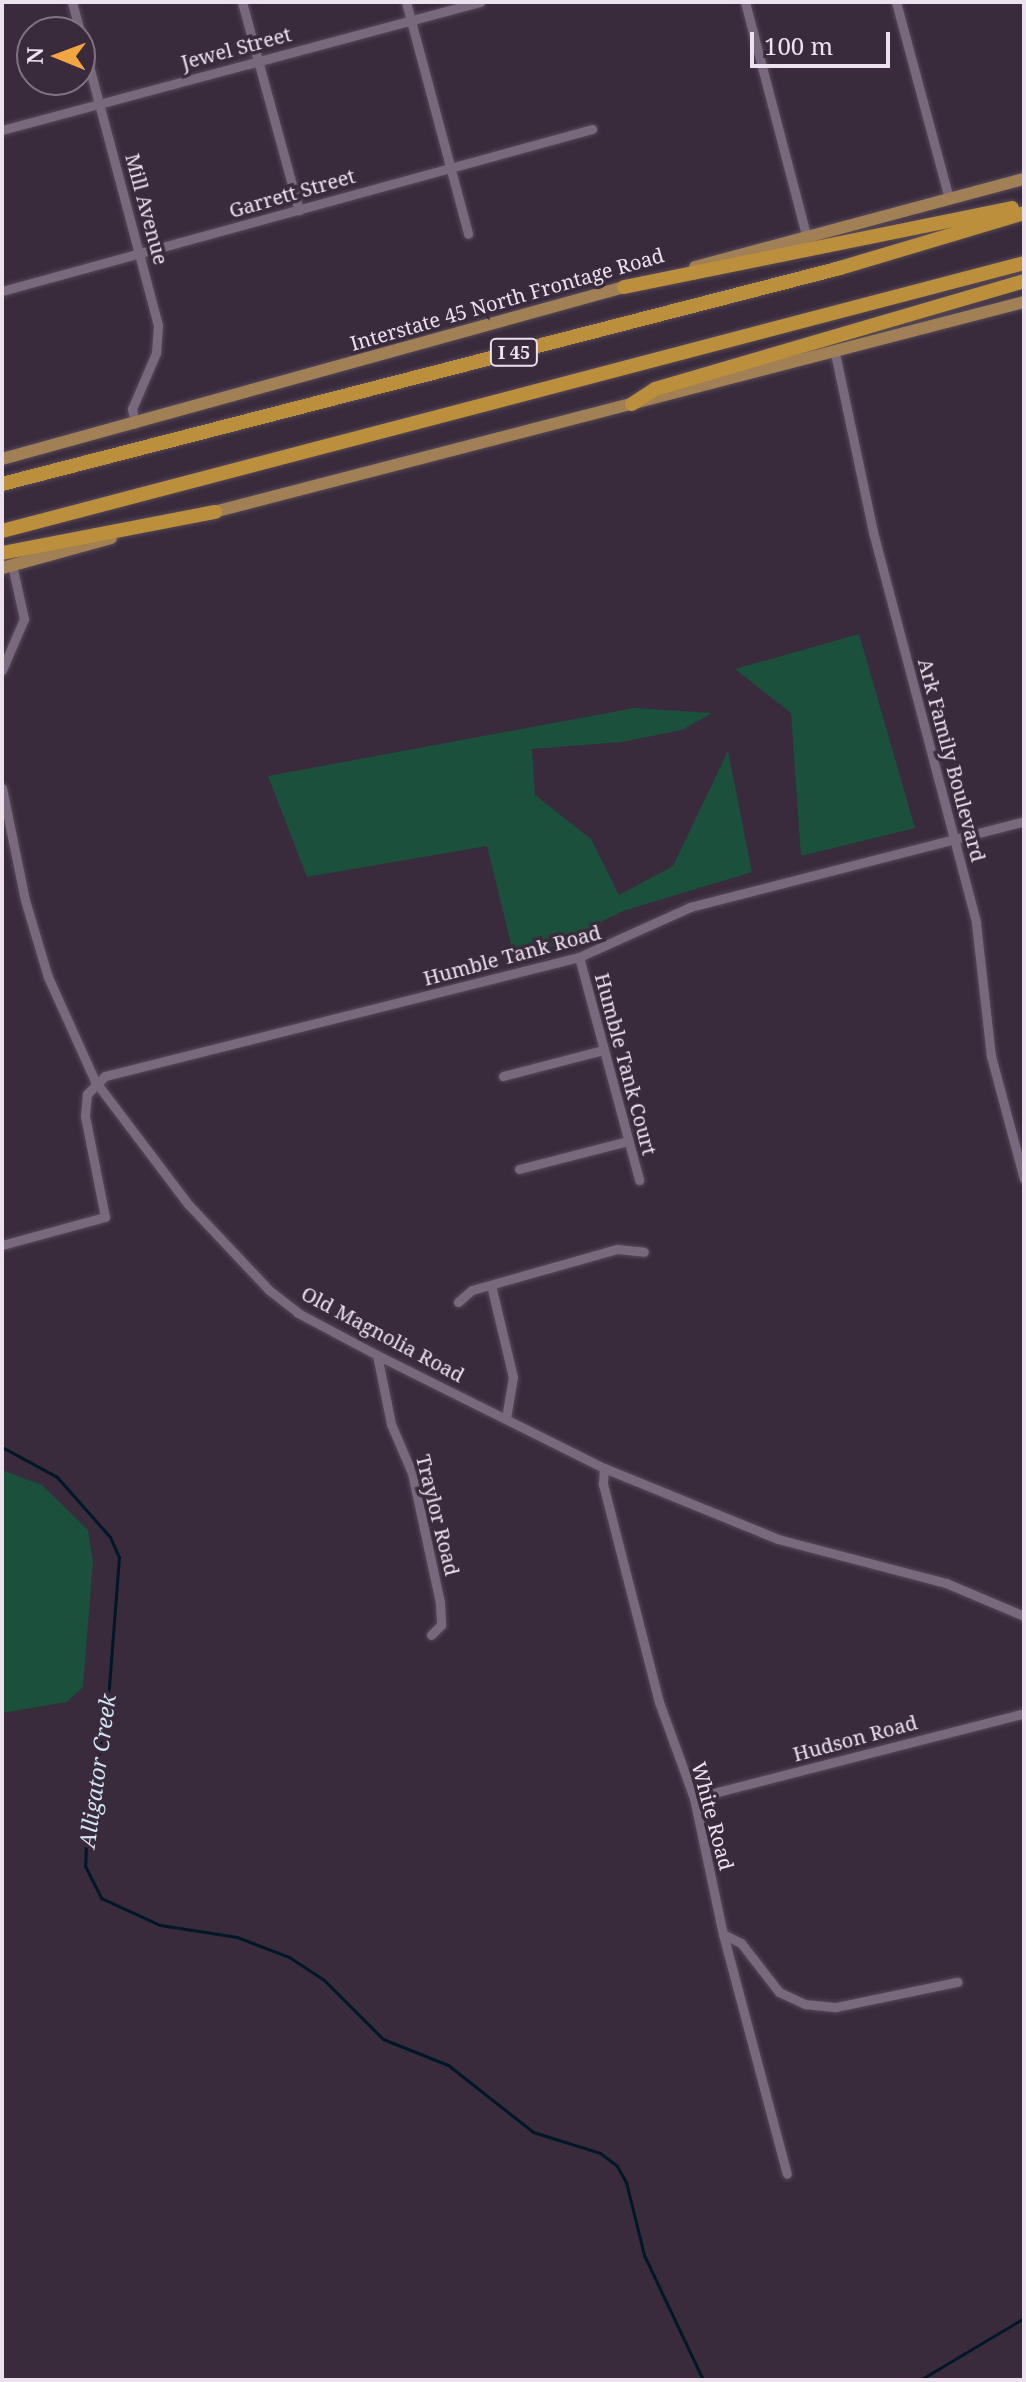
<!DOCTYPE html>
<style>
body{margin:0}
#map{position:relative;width:1026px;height:2382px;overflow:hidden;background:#392b3c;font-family:"Noto Serif",serif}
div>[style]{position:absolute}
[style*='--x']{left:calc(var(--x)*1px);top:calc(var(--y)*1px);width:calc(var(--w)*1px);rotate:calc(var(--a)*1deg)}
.green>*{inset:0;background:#1a503c}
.stream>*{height:3px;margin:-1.5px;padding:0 1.5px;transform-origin:1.5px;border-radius:1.5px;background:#001727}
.roads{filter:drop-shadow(0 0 2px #554958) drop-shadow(0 0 2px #554958)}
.minor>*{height:9px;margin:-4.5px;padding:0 4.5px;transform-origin:4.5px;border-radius:4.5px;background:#79697d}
.major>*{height:12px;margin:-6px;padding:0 6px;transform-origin:6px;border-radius:6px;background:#a18055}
.highway>*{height:14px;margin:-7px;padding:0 7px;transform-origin:7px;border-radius:7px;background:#bb8f3b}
span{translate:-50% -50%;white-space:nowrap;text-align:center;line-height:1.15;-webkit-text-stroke:7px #392b3c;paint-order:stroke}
.shield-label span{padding:2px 6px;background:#392b3c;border:2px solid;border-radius:6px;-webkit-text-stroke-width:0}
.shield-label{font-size:18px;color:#ebe2ee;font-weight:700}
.street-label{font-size:20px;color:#ebe2ee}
.water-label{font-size:22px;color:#d2e5f4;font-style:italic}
.frame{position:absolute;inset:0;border:4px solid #ebe2ee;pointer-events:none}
.north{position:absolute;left:16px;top:16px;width:80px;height:80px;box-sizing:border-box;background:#392b3c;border:2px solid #807483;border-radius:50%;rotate:271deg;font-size:22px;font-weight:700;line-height:32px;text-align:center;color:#ebe2ee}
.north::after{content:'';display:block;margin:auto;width:28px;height:36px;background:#f2a541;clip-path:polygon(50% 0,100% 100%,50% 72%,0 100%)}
.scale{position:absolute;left:750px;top:32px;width:140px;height:36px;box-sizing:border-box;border:4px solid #ebe2ee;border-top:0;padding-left:10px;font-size:24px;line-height:28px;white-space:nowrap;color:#ebe2ee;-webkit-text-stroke:6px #392b3c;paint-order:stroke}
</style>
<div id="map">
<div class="green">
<i style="clip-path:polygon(859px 634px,915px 828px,801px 856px,791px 713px,735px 669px)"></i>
<i style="clip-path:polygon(634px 708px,712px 713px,682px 730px,622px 742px,532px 749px,535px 795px,591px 839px,619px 895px,673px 866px,728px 751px,752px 872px,623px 911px,516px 964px,487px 846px,307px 877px,268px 776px)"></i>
<i style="clip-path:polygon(2px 1470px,42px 1485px,88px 1530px,93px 1562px,83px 1687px,67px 1702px,2px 1713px)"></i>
</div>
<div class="stream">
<i style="--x:2;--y:1447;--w:63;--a:28.6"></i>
<i style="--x:57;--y:1477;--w:80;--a:48.5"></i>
<i style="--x:110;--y:1537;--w:22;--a:66"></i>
<i style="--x:119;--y:1557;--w:130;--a:94.4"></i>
<i style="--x:109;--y:1687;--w:158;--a:98.4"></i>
<i style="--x:86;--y:1843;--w:23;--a:92"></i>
<i style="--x:85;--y:1866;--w:36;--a:63"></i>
<i style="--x:101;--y:1898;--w:65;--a:24.6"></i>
<i style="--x:160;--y:1925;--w:78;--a:8.9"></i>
<i style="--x:237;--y:1937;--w:56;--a:21"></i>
<i style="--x:289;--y:1957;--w:42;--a:33.3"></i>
<i style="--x:324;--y:1980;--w:83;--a:45"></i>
<i style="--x:383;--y:2039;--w:70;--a:21.8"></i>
<i style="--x:448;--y:2065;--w:108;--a:38.2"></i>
<i style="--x:533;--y:2132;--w:70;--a:17.4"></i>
<i style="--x:600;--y:2153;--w:21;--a:37"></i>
<i style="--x:617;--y:2166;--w:18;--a:61"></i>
<i style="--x:626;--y:2182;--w:75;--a:76.1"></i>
<i style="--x:644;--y:2255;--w:138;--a:64.7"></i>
<i style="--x:920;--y:2380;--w:121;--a:-30.8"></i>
</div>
<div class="roads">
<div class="minor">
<i style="--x:72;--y:2;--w:334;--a:75.1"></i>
<i style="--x:158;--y:325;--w:28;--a:94"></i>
<i style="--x:156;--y:353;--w:61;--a:113.2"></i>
<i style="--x:132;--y:409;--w:15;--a:79"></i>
<i style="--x:242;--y:2;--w:216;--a:74.7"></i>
<i style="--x:406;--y:2;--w:240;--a:75"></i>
<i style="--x:745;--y:2;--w:240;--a:75.3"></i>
<i style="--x:896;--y:2;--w:203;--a:74.9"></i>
<i style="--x:2;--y:130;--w:495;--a:-15"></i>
<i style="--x:2;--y:291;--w:612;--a:-15.35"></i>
<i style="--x:835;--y:353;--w:183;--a:78"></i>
<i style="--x:873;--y:532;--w:404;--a:75.2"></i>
<i style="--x:976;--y:923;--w:134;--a:83.6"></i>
<i style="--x:991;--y:1056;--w:127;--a:75"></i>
<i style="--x:2;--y:670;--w:56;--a:-66.7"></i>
<i style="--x:24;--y:619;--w:55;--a:-102.5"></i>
<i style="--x:2;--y:788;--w:114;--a:78.4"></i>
<i style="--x:25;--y:900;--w:80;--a:73.4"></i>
<i style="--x:48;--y:977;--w:114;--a:65.7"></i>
<i style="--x:95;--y:1081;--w:154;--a:52.9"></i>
<i style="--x:188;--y:1204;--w:118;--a:46.7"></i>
<i style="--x:269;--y:1290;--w:37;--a:38"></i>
<i style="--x:298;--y:1313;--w:89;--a:28"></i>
<i style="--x:377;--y:1355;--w:254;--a:26.5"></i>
<i style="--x:604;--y:1468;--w:188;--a:22.2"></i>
<i style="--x:778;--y:1539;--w:174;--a:14.7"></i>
<i style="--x:946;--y:1583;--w:85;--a:22.9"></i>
<i style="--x:579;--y:957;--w:231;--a:74.9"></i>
<i style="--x:503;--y:1076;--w:103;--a:-14.6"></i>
<i style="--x:519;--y:1169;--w:113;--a:-14.4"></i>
<i style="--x:2;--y:1245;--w:107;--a:-15.2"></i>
<i style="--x:105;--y:1217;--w:103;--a:-101.2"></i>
<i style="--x:85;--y:1116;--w:22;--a:-85"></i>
<i style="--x:87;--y:1094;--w:25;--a:-45"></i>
<i style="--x:105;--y:1076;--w:489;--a:-14.1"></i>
<i style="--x:579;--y:957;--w:122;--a:-24.2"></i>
<i style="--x:690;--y:907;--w:345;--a:-14.4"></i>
<i style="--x:491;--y:1285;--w:95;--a:76.6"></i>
<i style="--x:513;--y:1377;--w:42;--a:99.7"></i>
<i style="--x:458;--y:1302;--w:18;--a:-41"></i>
<i style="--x:472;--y:1290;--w:151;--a:-15.8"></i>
<i style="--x:617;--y:1249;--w:27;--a:6"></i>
<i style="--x:377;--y:1355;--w:70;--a:78.5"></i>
<i style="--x:391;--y:1424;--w:53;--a:66.8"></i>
<i style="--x:412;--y:1473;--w:133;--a:77.8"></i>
<i style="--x:440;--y:1603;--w:22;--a:87"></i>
<i style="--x:441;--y:1625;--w:14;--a:135"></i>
<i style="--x:604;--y:1468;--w:16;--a:94"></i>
<i style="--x:603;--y:1484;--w:225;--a:75.6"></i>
<i style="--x:659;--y:1702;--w:102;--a:70"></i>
<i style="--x:694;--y:1798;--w:139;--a:78"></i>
<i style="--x:723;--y:1934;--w:248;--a:75.1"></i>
<i style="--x:694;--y:1798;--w:341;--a:-14.4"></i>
<i style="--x:723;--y:1934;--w:20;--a:27"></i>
<i style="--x:741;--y:1943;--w:62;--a:52.2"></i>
<i style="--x:779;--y:1992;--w:29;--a:25"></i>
<i style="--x:805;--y:2004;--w:31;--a:6"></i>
<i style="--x:836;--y:2007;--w:124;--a:-11.7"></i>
</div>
<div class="major">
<i style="--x:695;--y:267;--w:341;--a:-15"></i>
<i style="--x:2;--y:459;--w:653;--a:-15.46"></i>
<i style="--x:206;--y:514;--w:845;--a:-14.53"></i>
<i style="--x:2;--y:568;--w:113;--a:-15.4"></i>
</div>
<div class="highway">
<i style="--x:624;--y:287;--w:396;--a:-11.5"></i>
<i style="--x:632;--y:404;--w:27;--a:-33"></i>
<i style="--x:655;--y:389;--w:384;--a:-16.3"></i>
<i style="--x:2;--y:484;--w:865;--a:-14.45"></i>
<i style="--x:840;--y:268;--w:192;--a:-16.6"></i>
<i style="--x:2;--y:531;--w:1057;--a:-14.69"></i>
<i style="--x:2;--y:553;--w:217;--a:-10.9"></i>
</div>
</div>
<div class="shield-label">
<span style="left:514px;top:352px">I 45</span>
</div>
<div class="street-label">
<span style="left:236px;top:48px;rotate:-15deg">Jewel Street</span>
<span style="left:292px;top:193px;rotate:-16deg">Garrett Street</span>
<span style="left:147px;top:209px;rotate:75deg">Mill Avenue</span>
<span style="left:507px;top:299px;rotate:-16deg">Interstate 45 North Frontage Road</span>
<span style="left:952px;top:760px;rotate:75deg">Ark Family Boulevard</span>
<span style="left:512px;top:955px;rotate:-15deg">Humble Tank Road</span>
<span style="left:626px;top:1064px;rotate:75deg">Humble Tank Court</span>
<span style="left:383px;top:1334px;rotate:28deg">Old Magnolia Road</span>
<span style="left:438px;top:1515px;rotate:76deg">Traylor Road</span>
<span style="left:855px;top:1738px;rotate:-15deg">Hudson Road</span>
<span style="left:713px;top:1816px;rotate:75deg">White Road</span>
</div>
<div class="water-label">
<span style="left:97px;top:1771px;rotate:-82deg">Alligator Creek</span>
</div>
<div class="frame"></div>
<div class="north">N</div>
<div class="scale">100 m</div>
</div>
